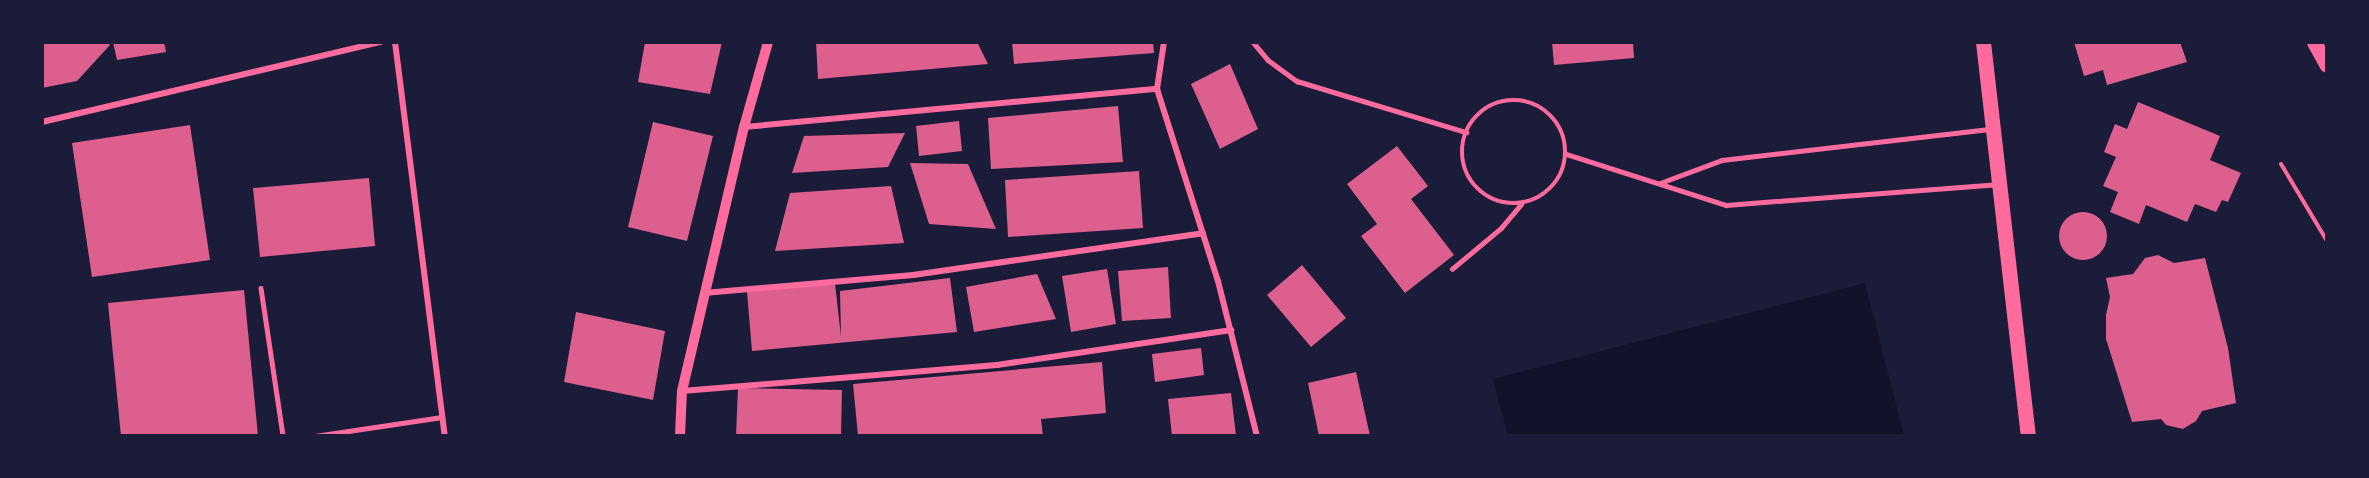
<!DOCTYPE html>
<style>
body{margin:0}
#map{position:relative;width:2369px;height:478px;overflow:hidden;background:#1b1b3a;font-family:Lato,sans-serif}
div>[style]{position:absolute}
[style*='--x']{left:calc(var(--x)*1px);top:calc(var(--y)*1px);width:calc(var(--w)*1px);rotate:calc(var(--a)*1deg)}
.water>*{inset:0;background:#12122b}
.building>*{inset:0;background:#dd5f8e}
.round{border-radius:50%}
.path>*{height:4px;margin:-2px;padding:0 2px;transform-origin:2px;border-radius:2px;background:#ff6b9d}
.service>*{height:4.5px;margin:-2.25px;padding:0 2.25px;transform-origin:2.25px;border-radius:2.25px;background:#ff6b9d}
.service>.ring{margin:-2.25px;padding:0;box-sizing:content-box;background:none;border:4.5px solid #ff6b9d;border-radius:50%}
.minor>*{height:6px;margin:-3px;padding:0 3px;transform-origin:3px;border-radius:3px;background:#ff6b9d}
.tertiary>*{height:10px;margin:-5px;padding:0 5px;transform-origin:5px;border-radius:5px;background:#ff6b9d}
.primary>*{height:15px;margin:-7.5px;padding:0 7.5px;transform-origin:7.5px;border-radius:7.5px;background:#ff6b9d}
span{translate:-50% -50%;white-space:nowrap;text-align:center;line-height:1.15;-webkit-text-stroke:4.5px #1b1b3a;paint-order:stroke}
.frame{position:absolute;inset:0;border:44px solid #1b1b3a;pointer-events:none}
</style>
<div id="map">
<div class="water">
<i style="clip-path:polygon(1865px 283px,1904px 436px,1508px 436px,1493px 379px)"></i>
</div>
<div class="building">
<i style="clip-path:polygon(42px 42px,108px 42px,110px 45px,77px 81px,42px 88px)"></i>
<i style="clip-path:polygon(113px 42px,164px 42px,166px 52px,117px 60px)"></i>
<i style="clip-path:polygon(645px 42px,722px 42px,710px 94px,638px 82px)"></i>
<i style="clip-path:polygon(816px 42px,977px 42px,988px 64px,818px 79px)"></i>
<i style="clip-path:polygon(1012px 42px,1153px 42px,1154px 53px,1014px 64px)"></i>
<i style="clip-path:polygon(1552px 42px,1633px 42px,1634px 58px,1554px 65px)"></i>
<i style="clip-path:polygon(2074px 42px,2180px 42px,2187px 62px,2107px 85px,2103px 70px,2084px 76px)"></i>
<i style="clip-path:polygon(1230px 64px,1258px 129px,1220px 149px,1191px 84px)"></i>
<i style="clip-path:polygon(2138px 102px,2220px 136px,2210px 160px,2241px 173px,2228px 202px,2222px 200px,2216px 212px,2195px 204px,2187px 222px,2146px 205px,2139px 224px,2110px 212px,2118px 192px,2103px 186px,2116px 157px,2104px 152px,2115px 124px,2127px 129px)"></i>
<i style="clip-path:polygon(1118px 106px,1123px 162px,991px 169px,988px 118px)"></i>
<i style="clip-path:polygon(959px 121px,962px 151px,919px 156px,916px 126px)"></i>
<i style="clip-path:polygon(653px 122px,713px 136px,687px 241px,628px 227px)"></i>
<i style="clip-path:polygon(190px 125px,210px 260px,92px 277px,72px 143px)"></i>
<i style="clip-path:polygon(905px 133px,888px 167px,792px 173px,804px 136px)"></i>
<i style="clip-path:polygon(1397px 146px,1428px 186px,1411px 199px,1454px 255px,1405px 293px,1361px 236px,1377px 224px,1347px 184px)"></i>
<i style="clip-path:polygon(910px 163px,968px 164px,996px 229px,929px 224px)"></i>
<i style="clip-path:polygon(1139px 171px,1143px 228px,1008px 237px,1005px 180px)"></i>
<i style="clip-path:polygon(369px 178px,375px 246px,260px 257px,253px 188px)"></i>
<i style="clip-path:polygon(891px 186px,904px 243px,775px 251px,790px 193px)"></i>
<i class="round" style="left:2059px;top:212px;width:48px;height:48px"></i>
<i style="clip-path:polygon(2158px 255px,2174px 263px,2205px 258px,2228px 348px,2236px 403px,2202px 411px,2196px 421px,2183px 429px,2166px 425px,2161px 419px,2132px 422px,2106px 339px,2106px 315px,2110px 297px,2106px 278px,2133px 274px,2145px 258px)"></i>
<i style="clip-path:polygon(1302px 265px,1346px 318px,1311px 347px,1267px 295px)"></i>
<i style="clip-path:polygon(1168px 267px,1171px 318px,1122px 321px,1118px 271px)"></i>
<i style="clip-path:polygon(1107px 269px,1116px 324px,1071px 332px,1062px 276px)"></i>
<i style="clip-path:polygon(1037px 274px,1056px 319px,974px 332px,966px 287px)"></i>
<i style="clip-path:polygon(950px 278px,957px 332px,752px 351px,747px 292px,835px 283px,841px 337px,840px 291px)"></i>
<i style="clip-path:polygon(244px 290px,258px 436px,121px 436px,108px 303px)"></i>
<i style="clip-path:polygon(576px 312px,665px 331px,653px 400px,564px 382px)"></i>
<i style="clip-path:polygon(1201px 348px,1204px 375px,1155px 382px,1152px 354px)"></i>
<i style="clip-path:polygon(1102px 362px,1106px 413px,1041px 419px,1043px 436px,858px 436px,853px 384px)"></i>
<i style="clip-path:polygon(1356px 372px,1370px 436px,1319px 436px,1308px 383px)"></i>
<i style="clip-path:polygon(738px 388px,842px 390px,841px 436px,736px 436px)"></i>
<i style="clip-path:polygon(1231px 393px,1236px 436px,1172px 436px,1168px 399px)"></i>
</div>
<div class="path">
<i style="--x:2281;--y:164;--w:90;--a:59.1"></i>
</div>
<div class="service">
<i style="--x:1253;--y:42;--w:23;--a:50"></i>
<i style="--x:1268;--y:60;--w:36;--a:36"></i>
<i style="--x:1297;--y:81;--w:177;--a:16.8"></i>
<i class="ring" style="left:1462px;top:100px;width:99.5px;height:99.5px"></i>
<i style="--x:1566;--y:154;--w:168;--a:17.7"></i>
<i style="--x:1726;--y:205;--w:271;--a:-4.4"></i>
<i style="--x:1660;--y:183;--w:66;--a:-20.4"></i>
<i style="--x:1722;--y:160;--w:271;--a:-6.6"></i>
<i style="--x:1452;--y:269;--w:64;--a:-39.9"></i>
<i style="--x:1501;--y:228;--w:31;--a:-50"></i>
<i style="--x:261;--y:288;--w:150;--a:81.5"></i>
<i style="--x:315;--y:436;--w:128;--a:-8.5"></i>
</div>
<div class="minor">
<i style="--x:395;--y:42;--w:397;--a:82.8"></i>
<i style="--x:1164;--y:42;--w:48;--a:98.5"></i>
<i style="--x:1157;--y:89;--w:201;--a:72.4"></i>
<i style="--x:1218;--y:281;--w:160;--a:75.9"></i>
<i style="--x:42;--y:122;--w:348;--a:-13.3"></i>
<i style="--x:744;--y:127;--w:415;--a:-5.3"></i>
<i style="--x:704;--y:293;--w:210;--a:-4.9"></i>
<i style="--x:913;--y:275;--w:293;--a:-8.2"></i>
<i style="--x:682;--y:391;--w:316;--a:-4.7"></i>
<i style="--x:997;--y:365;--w:237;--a:-8.5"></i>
</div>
<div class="tertiary">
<i style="--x:680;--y:436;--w:45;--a:-87.5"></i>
<i style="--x:682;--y:391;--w:271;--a:-76.8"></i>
<i style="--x:744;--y:127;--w:88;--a:-74.2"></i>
</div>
<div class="primary">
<i style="--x:1983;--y:42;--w:397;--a:83.5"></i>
<i style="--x:2314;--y:42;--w:26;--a:61"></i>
</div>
<div class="frame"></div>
</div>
